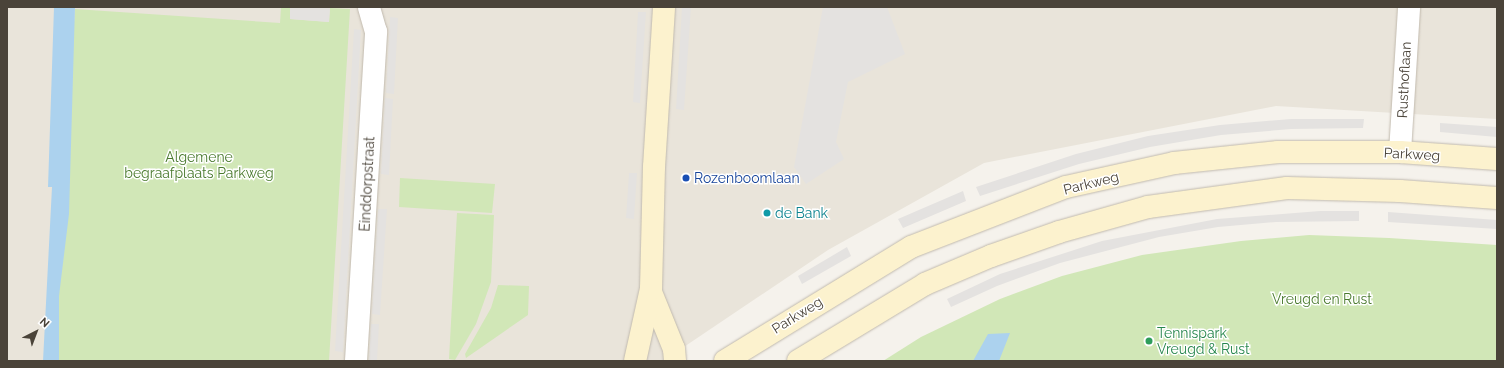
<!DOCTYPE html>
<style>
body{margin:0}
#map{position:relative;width:1504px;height:368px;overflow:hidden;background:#f5f2ec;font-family:Raleway,sans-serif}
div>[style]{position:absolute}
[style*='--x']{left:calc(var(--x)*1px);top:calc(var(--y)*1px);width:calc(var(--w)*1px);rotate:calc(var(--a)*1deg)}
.residential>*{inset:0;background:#e9e4da}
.green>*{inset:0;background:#d1e7b7}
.parking>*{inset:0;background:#e4e2e0}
.water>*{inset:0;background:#acd2ee}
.roads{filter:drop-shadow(0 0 1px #c1baae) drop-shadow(0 0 1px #c1baae)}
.street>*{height:22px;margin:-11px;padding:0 11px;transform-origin:11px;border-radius:11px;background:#fff}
.secondary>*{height:22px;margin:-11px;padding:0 11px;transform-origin:11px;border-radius:11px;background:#fcf2ce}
.dots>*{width:11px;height:11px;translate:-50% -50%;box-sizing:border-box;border:2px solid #fff;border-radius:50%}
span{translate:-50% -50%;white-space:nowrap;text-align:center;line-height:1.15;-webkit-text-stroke:3px #fff;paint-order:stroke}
.street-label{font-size:14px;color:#4a4339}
.park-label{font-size:14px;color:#4a7a2e}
.transit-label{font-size:14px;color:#164399}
.left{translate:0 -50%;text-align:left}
.culture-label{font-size:14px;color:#0d838f}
.leisure-label{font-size:14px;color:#27864d}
.frame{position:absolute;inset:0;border:8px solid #4a4339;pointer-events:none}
.north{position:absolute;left:16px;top:312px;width:40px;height:40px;-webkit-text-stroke:3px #fff;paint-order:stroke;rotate:42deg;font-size:11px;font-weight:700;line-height:16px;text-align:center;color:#4a4339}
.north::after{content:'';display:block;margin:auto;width:14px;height:18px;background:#4a4339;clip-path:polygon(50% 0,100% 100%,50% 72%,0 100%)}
</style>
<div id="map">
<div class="residential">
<i style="clip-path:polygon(7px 7px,1497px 7px,1497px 119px,1276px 106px,984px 163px,828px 250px,669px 357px,669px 361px,7px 361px)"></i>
</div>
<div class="green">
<i style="clip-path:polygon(281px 7px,290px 7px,290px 19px,329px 22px,330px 8px,350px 9px,329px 361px,49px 361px,75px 9px,280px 23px)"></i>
<i style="clip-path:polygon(400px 178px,495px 184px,492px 213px,399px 207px)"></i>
<i style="clip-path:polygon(457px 213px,494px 215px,491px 282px,476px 324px,455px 360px,449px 359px)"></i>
<i style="clip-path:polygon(1309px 235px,1389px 238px,1497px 245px,1497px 361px,883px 361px,921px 337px,1000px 299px,1062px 276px,1142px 255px,1241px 241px)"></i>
<i style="clip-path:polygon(498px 285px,529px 286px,528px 315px,466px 358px,465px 354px,491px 308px)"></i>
</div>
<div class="parking">
<i style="clip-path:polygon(290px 7px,330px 7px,329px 22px,290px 19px)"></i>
<i style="clip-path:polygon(682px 7px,691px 7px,684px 110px,676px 109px)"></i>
<i style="clip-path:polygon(823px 7px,887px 7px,905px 54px,848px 82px,836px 142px,844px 159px,806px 184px,794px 167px)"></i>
<i style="clip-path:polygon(638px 12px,646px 12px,640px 103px,633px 102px)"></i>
<i style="clip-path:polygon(390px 17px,398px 18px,394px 94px,386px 93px)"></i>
<i style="clip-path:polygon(354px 29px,361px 30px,343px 352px,335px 351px)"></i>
<i style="clip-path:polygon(385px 98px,393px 99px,389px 175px,381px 174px)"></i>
<i style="clip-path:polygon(1291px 119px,1364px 119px,1363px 128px,1291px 129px,1221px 135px,1150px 147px,1079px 164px,980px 196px,976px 187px,1076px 154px,1148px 136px,1220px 125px)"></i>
<i style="clip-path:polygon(1440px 123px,1497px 127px,1497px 137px,1440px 132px)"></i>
<i style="clip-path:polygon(629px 173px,637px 173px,634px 219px,626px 218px)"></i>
<i style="clip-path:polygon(963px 191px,966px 201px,903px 228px,898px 219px)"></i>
<i style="clip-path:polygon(378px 209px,387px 209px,380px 315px,372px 314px)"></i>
<i style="clip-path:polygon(1320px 211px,1359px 211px,1359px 221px,1276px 222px,1218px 227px,1159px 237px,1060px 263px,997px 286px,951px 307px,947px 299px,1000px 274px,1102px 241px,1217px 219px)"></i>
<i style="clip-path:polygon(1388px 212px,1497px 220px,1497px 229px,1388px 222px)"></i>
<i style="clip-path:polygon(847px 247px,851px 256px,802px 284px,798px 276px)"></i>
<i style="clip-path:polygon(371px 324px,379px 324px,377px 361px,369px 361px)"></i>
</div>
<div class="water">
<i style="clip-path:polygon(54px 7px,75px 7px,69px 214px,59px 296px,59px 361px,43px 361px,52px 187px,48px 187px)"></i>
<i style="clip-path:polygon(1010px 333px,999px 361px,973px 361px,988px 334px)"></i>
</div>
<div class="roads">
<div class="street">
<i style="--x:1400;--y:152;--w:145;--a:-86.4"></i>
<i style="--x:356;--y:361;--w:330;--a:-86.5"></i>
<i style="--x:376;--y:32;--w:26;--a:-106"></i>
</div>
<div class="secondary">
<i style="--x:651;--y:292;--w:61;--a:68"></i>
<i style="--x:674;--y:349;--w:12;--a:85"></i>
<i style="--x:635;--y:361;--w:74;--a:-77.5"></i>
<i style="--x:651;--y:289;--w:122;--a:-88.6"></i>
<i style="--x:654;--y:167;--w:160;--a:-86.4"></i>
<i style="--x:725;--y:361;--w:218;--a:-31.5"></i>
<i style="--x:911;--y:247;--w:166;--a:-21.2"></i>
<i style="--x:1066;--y:187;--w:111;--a:-12.5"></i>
<i style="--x:1174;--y:163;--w:105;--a:-6"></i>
<i style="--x:1278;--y:152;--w:122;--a:0"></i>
<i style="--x:1400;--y:152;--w:97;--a:4.1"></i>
<i style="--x:798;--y:361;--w:149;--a:-31.2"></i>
<i style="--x:925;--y:284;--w:72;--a:-23"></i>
<i style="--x:991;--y:256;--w:72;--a:-19.4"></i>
<i style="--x:1059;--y:232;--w:92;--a:-15.7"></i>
<i style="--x:1148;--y:207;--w:140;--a:-7.8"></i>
<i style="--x:1287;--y:188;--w:113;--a:1.5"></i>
<i style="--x:1400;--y:191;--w:97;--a:4.1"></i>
</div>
</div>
<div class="dots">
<i style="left:686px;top:178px;background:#1a4fb4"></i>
<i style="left:767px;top:213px;background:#0f9aa8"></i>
<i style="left:1149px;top:341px;background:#2e9e5b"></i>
</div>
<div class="street-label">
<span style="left:1404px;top:80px;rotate:-87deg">Rusthoflaan</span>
<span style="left:1412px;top:154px;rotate:3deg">Parkweg</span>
<span style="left:1091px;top:183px;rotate:-14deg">Parkweg</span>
<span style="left:367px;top:184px;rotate:-87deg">Einddorpstraat</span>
<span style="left:797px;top:315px;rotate:-32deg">Parkweg</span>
</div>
<div class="park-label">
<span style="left:199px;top:165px">Algemene<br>begraafplaats Parkweg</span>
<span style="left:1322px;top:299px">Vreugd en Rust</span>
</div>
<div class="transit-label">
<span class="left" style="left:694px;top:178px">Rozenboomlaan</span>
</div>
<div class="culture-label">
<span class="left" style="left:775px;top:213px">de Bank</span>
</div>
<div class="leisure-label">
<span class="left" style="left:1157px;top:341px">Tennispark<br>Vreugd &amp; Rust</span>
</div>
<div class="frame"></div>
<div class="north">N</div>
</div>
